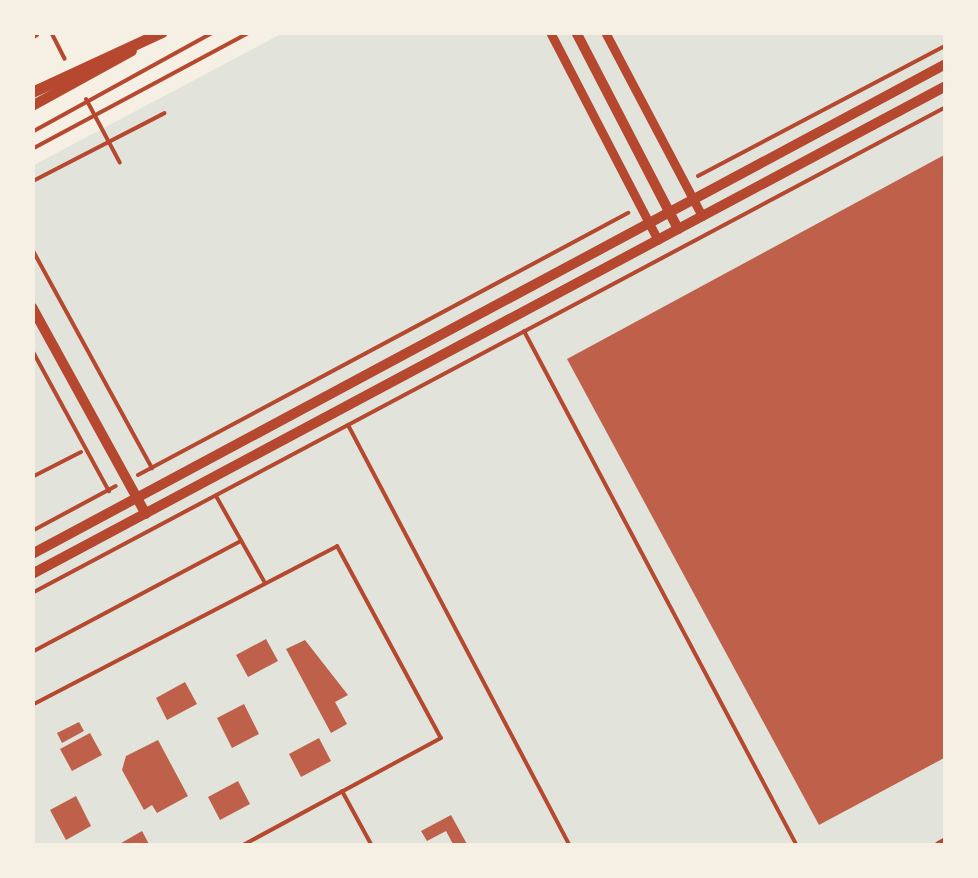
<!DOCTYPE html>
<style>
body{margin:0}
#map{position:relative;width:978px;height:878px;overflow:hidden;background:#f6efe4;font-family:Figtree,sans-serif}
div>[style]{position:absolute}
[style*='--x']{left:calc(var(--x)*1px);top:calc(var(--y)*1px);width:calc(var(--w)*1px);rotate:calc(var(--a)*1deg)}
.green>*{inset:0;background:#e2e4dc}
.building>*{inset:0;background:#bf614a}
.path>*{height:4px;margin:-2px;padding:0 2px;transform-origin:2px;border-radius:2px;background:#b5482f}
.minor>*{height:9px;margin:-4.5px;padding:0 4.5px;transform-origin:4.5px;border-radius:4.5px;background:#b5482f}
.tertiary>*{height:10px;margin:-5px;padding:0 5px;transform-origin:5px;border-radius:5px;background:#b5482f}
.secondary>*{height:11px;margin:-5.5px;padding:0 5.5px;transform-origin:5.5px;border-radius:5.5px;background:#b5482f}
span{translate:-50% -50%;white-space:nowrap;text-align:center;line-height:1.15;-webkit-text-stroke:8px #f6efe4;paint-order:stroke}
.frame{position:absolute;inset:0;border:35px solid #f6efe4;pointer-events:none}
</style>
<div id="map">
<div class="green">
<i style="clip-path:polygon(283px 33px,945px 33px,945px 845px,33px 845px,32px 166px)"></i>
</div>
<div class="building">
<i style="clip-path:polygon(946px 154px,946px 757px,819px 825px,567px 359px)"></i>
<i style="clip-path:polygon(266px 639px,278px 661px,248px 677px,236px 655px)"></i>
<i style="clip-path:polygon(305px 640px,348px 695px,335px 702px,347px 724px,331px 733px,286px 649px)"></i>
<i style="clip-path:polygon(185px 682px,197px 704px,167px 720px,156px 698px)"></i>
<i style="clip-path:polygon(244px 704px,259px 734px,232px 748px,217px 718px)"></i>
<i style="clip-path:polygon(79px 722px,84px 731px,62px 743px,57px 733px)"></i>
<i style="clip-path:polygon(90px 733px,102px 755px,72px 771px,60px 749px)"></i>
<i style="clip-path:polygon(319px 738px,331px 761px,301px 777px,289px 754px)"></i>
<i style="clip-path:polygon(158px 740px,188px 796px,157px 813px,152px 805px,144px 810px,122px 770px,126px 756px)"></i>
<i style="clip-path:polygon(238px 781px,250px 804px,220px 820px,208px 797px)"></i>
<i style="clip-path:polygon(76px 796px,91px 826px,66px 840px,50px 810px)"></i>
<i style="clip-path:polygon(451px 815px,468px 846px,454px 846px,446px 831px,427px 841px,421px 831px)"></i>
<i style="clip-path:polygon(142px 831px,150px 846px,116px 846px)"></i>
</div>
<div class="path">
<i style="--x:51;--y:32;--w:30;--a:63"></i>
<i style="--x:86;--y:99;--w:72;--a:62"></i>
<i style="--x:32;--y:132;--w:208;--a:-28.8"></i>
<i style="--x:32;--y:149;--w:247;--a:-28.2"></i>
<i style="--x:698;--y:176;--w:280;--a:-27.8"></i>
<i style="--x:33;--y:181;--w:148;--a:-27.3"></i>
<i style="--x:32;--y:249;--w:250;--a:61.3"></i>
<i style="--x:524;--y:331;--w:583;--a:62.07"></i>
<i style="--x:32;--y:350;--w:161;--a:61.4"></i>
<i style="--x:348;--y:425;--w:476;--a:62.2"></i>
<i style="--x:138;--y:475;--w:556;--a:-28.13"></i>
<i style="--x:32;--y:477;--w:55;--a:-27"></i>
<i style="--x:216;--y:496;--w:100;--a:60.6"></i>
<i style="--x:32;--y:531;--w:95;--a:-28.2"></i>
<i style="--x:32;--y:593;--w:1035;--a:-28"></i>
<i style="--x:32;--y:652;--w:237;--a:-28"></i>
<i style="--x:32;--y:705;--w:344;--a:-27.5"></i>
<i style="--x:337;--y:546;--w:218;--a:61.6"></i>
<i style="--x:441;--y:738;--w:227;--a:151.6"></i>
<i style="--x:342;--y:791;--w:63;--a:61.4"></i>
</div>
<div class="minor">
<i style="--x:550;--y:32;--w:234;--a:62.6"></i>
<i style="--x:605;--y:32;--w:208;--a:62.2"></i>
</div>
<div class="tertiary">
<i style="--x:576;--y:32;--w:222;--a:62.6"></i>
<i style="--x:32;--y:106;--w:114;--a:-28.8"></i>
<i style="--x:32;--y:307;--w:236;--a:61.2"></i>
<i style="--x:32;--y:554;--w:1037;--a:-28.2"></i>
<i style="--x:32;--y:574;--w:1036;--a:-28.1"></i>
<i style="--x:939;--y:846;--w:8;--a:-30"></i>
</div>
<div class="secondary">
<i style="--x:32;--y:33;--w:2;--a:-27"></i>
<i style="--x:32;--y:92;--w:143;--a:-24.8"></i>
</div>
<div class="frame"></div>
</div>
